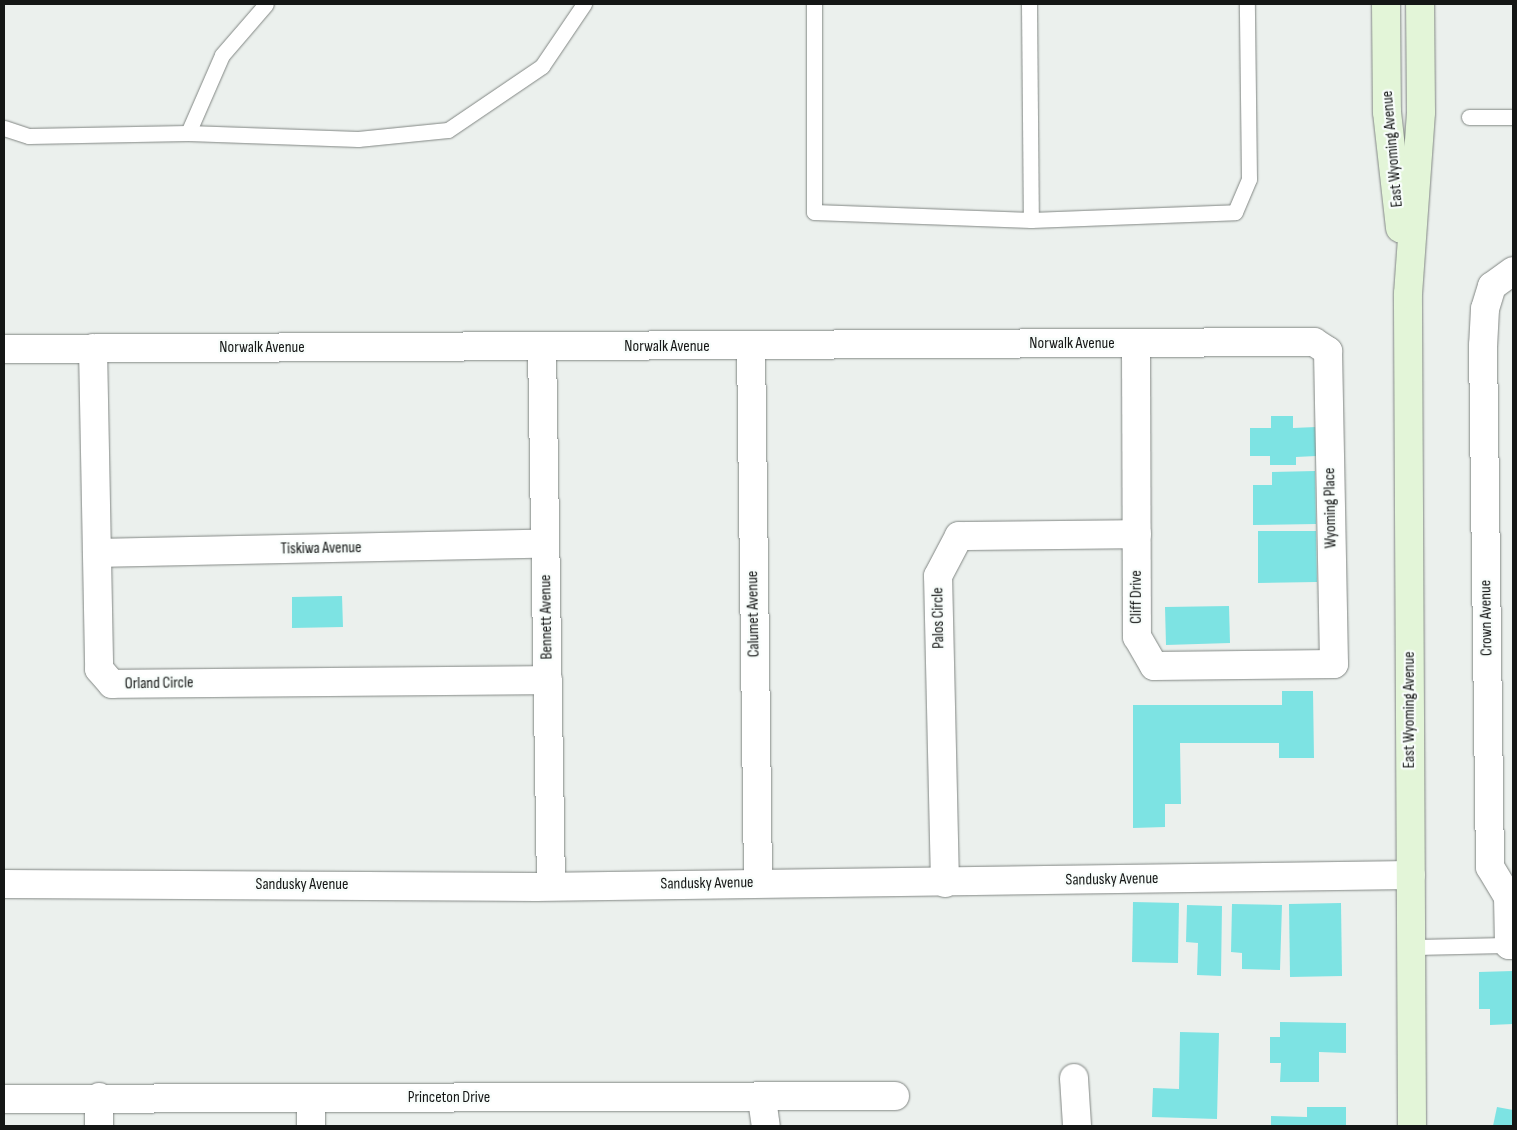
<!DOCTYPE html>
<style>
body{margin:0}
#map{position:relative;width:1517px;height:1130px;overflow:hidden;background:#ebf0ed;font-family:"Sofia Sans Condensed",sans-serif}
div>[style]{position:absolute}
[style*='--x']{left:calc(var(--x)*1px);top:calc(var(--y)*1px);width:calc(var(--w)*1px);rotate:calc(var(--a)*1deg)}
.building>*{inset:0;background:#7de3e3}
.roads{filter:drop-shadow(0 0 1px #818683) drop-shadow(0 0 1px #818683)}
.lane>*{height:15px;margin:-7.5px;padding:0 7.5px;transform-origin:7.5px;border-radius:7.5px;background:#fff}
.street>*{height:28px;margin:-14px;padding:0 14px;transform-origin:14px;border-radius:14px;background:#fff}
.secondary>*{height:28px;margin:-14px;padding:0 14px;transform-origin:14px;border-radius:14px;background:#e3f5d8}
span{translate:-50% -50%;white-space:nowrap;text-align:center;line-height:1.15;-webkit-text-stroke:4.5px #f8fdfb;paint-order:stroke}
.street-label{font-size:16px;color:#141615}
.frame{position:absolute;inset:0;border:5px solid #141615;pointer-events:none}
</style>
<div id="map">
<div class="building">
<i style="clip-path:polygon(1271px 416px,1293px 416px,1293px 428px,1316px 427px,1316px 456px,1296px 457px,1296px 465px,1270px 465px,1270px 456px,1250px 456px,1250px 428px,1271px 428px)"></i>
<i style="clip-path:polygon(1315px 471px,1316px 524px,1253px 525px,1253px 485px,1272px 485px,1272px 472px)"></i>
<i style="clip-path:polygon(1258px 531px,1316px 531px,1317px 582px,1258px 583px)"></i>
<i style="clip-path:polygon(342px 596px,343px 627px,292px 628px,292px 597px)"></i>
<i style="clip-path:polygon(1229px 606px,1230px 643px,1166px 645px,1165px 607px)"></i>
<i style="clip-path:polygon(1282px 691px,1313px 691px,1314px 758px,1279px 758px,1279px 743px,1180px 743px,1181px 804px,1165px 804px,1165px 827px,1133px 828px,1133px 705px,1282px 705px)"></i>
<i style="clip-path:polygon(1133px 902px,1179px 903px,1178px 963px,1132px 962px)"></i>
<i style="clip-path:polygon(1341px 903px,1342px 976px,1290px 977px,1289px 904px)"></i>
<i style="clip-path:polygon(1232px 904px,1282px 905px,1280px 970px,1242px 969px,1242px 953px,1231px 952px)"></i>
<i style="clip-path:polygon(1187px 905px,1222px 906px,1221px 976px,1197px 975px,1198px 943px,1186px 942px)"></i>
<i style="clip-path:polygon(1513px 971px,1513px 1024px,1490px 1025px,1490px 1009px,1479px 1009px,1479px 972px)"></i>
<i style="clip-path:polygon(1280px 1022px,1346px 1023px,1346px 1053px,1319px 1052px,1319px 1082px,1280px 1082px,1281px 1063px,1270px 1063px,1270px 1037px,1280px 1037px)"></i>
<i style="clip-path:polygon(1180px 1032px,1219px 1033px,1217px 1119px,1152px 1117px,1153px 1088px,1179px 1089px)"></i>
<i style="clip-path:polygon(1307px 1107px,1346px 1107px,1346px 1126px,1271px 1126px,1271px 1116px,1307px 1117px)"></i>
<i style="clip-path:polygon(1497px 1107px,1513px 1110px,1513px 1126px,1493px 1126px)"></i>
</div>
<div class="roads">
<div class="lane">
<i style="--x:814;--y:4;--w:208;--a:90"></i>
<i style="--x:814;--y:212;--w:217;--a:2.1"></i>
<i style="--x:1031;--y:220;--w:204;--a:-2.2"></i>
<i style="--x:1235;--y:212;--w:36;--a:-67"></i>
<i style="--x:1249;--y:179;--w:175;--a:-90.7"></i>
<i style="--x:1029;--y:4;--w:216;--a:89.5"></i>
<i style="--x:1469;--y:117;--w:44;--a:0"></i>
<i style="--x:4;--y:128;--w:26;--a:18"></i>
<i style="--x:29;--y:136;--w:159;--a:-1.1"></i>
<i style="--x:188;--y:133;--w:170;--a:2"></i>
<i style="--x:358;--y:139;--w:90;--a:-5.7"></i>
<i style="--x:448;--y:130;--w:114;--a:-34.2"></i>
<i style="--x:542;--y:66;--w:75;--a:-55.9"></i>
<i style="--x:188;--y:133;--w:85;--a:-66.4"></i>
<i style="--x:222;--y:55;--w:67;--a:-49.2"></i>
<i style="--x:1412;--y:947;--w:97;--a:-1.2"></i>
</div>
<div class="street">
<i style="--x:1513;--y:271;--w:26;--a:144"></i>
<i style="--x:1492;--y:286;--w:24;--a:107"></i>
<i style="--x:1485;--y:309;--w:36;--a:93"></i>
<i style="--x:1483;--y:345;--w:522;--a:89.23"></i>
<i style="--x:1490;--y:867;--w:35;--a:59"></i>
<i style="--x:1508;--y:897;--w:48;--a:88.8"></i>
<i style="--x:1509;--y:945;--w:4;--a:0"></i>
<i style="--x:751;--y:346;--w:537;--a:89.25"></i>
<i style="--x:93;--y:348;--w:321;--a:88.9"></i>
<i style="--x:99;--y:669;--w:20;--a:49"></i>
<i style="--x:112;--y:684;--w:436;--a:-0.5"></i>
<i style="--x:542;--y:348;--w:538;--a:89.04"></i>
<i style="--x:4;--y:349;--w:1310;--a:-0.31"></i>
<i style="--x:1314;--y:342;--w:17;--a:33"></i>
<i style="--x:1328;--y:351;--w:313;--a:88.9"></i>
<i style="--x:1334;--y:664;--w:180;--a:179.4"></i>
<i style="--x:1154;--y:666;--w:34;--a:-120"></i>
<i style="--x:1137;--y:637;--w:293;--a:-90.2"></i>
<i style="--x:97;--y:553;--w:448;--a:-1.2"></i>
<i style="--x:945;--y:883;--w:307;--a:-91.3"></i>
<i style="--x:938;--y:576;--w:45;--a:-62.3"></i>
<i style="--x:959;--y:536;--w:178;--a:-0.6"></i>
<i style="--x:4;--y:884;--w:532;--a:0.32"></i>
<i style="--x:536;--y:887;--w:875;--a:-0.79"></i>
<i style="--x:1074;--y:1078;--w:48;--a:86.4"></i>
<i style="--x:99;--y:1097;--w:29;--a:90"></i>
<i style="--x:311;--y:1098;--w:28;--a:90"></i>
<i style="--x:4;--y:1099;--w:891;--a:-0.19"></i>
<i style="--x:762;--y:1099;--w:27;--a:82"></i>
</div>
<div class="secondary">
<i style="--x:1386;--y:4;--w:108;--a:89.5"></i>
<i style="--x:1387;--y:112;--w:117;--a:83.6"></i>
<i style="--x:1412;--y:1126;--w:832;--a:-90.28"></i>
<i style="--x:1408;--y:294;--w:182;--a:-85.9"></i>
<i style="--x:1421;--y:112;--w:108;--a:-90.5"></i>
</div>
</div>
<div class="street-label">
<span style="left:1393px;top:149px;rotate:-95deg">East Wyoming Avenue</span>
<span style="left:1072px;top:344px">Norwalk Avenue</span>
<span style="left:667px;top:347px">Norwalk Avenue</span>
<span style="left:262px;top:348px">Norwalk Avenue</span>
<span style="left:1331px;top:508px;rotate:-91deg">Wyoming Place</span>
<span style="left:321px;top:549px;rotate:-1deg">Tiskiwa Avenue</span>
<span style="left:1137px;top:597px;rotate:-90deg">Cliff Drive</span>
<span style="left:754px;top:614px;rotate:-91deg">Calumet Avenue</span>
<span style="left:547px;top:617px;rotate:-91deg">Bennett Avenue</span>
<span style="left:939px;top:618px;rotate:-91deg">Palos Circle</span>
<span style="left:1487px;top:618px;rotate:-91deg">Crown Avenue</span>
<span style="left:159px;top:684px;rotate:-1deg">Orland Circle</span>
<span style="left:1410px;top:710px;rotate:-90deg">East Wyoming Avenue</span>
<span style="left:1112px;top:880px;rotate:-1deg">Sandusky Avenue</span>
<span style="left:707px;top:884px;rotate:-1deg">Sandusky Avenue</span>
<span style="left:302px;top:885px">Sandusky Avenue</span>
<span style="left:449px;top:1098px">Princeton Drive</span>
</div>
<div class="frame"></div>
</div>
